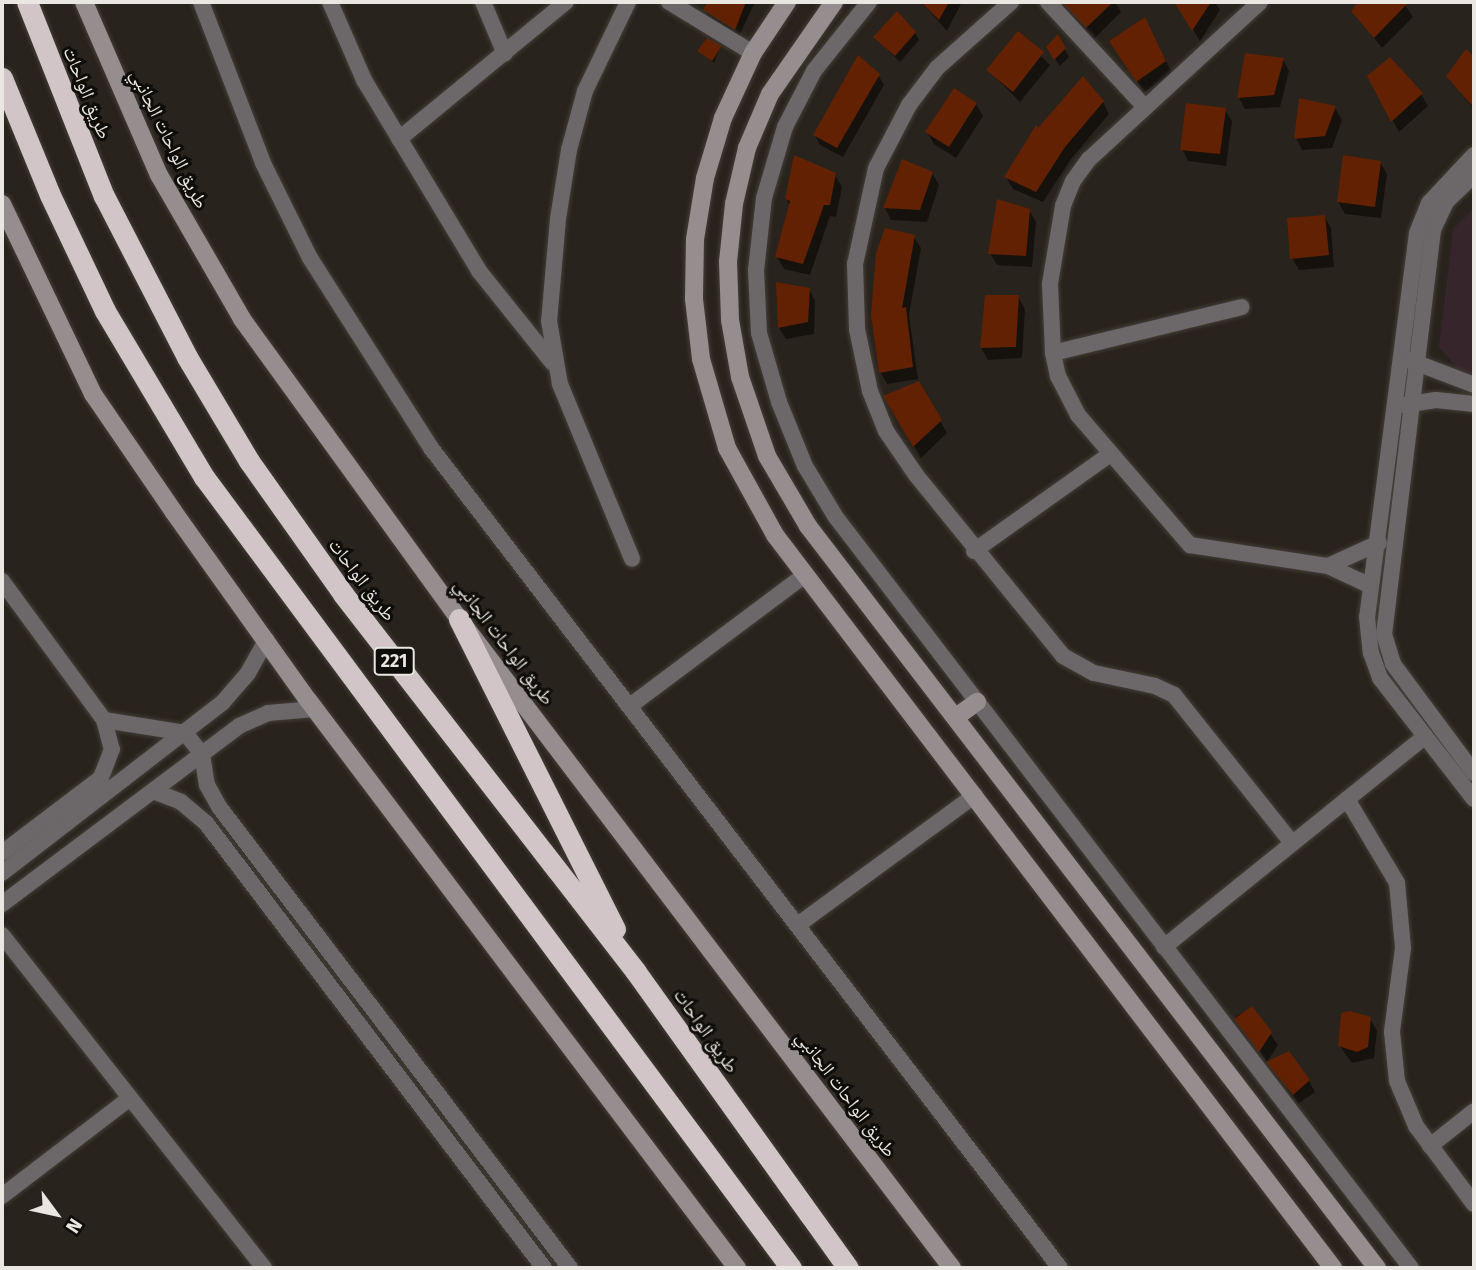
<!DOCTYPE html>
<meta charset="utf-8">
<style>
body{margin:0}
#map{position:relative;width:1476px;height:1270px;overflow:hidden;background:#28231c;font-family:"Fira Sans","Noto Naskh Arabic",sans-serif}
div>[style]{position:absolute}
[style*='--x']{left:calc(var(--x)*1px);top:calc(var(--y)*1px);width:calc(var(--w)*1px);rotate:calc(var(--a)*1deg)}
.commercial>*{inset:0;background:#37252c}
.shadow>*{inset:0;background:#0007}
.building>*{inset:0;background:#622102}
.roads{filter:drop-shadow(0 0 2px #433e38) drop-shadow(0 0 2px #433e38)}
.street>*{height:16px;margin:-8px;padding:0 8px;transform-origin:8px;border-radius:8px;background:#6c6768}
.secondary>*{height:18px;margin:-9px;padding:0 9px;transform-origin:9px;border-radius:9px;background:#958d8e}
.highway>*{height:21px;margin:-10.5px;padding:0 10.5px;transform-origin:10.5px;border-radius:10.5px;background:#d2c5c7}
span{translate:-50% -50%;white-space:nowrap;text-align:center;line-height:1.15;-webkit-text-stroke:6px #0f0d0a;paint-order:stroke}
.shield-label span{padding:2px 5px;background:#0f0d0a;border:2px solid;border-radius:5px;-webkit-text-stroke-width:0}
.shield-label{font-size:18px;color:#eae7e2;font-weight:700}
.street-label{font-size:19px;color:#eae7e2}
.frame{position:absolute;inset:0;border:4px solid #eae7e2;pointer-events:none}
.north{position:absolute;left:21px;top:1179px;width:70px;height:70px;-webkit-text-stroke:5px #0f0d0a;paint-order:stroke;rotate:123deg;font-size:19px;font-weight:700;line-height:28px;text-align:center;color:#eae7e2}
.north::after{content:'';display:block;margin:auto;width:24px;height:32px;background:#eae7e2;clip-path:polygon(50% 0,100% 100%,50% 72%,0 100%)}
</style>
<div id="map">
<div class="commercial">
<i style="clip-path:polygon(1474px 208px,1474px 375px,1461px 373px,1439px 347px,1453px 229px)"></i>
</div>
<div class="shadow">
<i style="clip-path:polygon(709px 2px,755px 2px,739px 36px,709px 18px,705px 10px)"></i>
<i style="clip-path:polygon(921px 2px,962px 2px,947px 31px)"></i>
<i style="clip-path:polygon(1063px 2px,1115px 2px,1121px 12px,1094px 39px)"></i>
<i style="clip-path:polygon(1176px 2px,1215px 2px,1220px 10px,1200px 41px)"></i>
<i style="clip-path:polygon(1360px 2px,1403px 2px,1413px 17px,1382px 48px,1353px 11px)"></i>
<i style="clip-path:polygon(1151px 31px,1172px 73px,1144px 92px,1118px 53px)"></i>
<i style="clip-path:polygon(915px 33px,919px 40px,900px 62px,875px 37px)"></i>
<i style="clip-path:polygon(1018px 33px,1050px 65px,1020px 102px,988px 70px)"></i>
<i style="clip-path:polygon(1058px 37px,1069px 57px,1060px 66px,1052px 55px)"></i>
<i style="clip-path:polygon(720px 48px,714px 63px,699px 51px)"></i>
<i style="clip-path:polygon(1466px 51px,1474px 59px,1474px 110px,1448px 76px)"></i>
<i style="clip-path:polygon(1283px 59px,1289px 71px,1280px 107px,1245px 109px,1239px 98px)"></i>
<i style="clip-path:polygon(878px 75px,884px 85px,843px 157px,820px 145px,815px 135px)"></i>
<i style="clip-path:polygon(1369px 77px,1421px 94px,1428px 106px,1399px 132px)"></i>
<i style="clip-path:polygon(1103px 102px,1109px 114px,1071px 159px,1043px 202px,1013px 189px,1006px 177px,1038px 130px)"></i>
<i style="clip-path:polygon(976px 104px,983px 116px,956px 158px,934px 144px,927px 132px)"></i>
<i style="clip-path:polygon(1335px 108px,1342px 120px,1332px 148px,1302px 150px,1296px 138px)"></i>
<i style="clip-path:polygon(1225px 110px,1232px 121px,1226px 166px,1188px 161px,1182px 149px)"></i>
<i style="clip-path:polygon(903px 161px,932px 173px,939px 185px,927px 222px,891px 220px,885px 208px)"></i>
<i style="clip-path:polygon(1380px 162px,1387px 174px,1381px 218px,1345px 214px,1338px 202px)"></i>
<i style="clip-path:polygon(835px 175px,842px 187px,836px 217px,830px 216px,810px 275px,784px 269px,777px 257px,790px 206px,786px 199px)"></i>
<i style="clip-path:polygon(1029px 210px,1036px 222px,1032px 267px,997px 265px,990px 253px)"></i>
<i style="clip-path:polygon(1324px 216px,1331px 228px,1334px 267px,1299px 270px,1292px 258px)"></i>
<i style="clip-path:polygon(914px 237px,921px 248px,909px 315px,918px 379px,887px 384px,881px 373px)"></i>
<i style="clip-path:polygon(809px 289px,815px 301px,814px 334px,786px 339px,779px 328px)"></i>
<i style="clip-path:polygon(1018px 297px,1025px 309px,1022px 358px,988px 360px,981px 348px)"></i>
<i style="clip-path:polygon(919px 383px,947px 433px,921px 458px,886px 397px)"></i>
<i style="clip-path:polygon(1252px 1008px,1278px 1045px,1267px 1062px,1236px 1016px)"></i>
<i style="clip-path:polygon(1370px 1019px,1377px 1031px,1374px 1058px,1352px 1063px,1340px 1046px)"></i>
<i style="clip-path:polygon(1269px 1063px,1309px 1081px,1315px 1092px,1298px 1104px)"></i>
</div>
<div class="building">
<i style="clip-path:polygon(707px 2px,746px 2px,735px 30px,703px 10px)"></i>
<i style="clip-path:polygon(921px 2px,949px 2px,939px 20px)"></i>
<i style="clip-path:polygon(1062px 2px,1113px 2px,1086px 28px)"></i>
<i style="clip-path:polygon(1174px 2px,1211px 2px,1192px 31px)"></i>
<i style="clip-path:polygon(1358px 2px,1409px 2px,1374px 38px,1351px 11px)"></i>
<i style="clip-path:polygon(897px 11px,916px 32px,895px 56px,873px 37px)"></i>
<i style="clip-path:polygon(1145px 17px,1166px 61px,1136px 82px,1109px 41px)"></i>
<i style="clip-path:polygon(1018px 31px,1044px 52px,1013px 92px,986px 70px)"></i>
<i style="clip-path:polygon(1058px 34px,1066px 48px,1054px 60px,1046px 47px)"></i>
<i style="clip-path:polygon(707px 38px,722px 46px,712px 61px,697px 51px)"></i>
<i style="clip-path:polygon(1466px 49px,1474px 57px,1474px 108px,1446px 76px)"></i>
<i style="clip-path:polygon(1245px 53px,1284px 58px,1274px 95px,1237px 98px)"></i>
<i style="clip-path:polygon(858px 55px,880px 74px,837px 148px,813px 135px)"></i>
<i style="clip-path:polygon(1390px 57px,1423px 93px,1391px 122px,1367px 76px)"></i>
<i style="clip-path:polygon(1083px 76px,1104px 101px,1065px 147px,1036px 192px,1004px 177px,1036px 125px,1038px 128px)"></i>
<i style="clip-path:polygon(954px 88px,977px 103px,949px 147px,925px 132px)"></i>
<i style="clip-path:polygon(1299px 98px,1336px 106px,1325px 136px,1294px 139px)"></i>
<i style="clip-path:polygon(1186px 103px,1226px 108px,1220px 154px,1180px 150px)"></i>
<i style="clip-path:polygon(794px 155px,836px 173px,830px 205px,824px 205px,803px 264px,775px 257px,790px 201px,785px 199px)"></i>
<i style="clip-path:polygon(1343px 155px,1381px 161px,1375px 207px,1337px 202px)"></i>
<i style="clip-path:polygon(902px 159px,933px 172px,920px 210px,883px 208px)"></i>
<i style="clip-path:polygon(997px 199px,1030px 209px,1026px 256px,988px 254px)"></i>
<i style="clip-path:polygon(1325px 215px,1329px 255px,1290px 259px,1287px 218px)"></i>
<i style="clip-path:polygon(885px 228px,915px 235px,902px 308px,906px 307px,913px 367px,879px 373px,871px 315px,876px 253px)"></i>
<i style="clip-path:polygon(776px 282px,810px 288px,808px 322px,778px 328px)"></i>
<i style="clip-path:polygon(985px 295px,1019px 295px,1016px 347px,980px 348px)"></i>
<i style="clip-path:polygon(919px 381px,942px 420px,913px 447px,883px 396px)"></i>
<i style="clip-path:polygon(1252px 1006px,1272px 1032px,1259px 1052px,1234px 1019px)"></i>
<i style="clip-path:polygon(1350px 1011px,1371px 1017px,1368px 1047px,1357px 1052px,1338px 1046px,1341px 1013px)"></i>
<i style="clip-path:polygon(1289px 1051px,1310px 1080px,1293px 1095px,1266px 1062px)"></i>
</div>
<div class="roads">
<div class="street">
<i style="--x:201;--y:2;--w:173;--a:68.9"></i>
<i style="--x:263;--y:163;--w:106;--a:63.7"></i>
<i style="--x:310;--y:258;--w:225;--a:57.5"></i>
<i style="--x:431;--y:448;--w:1033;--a:52.51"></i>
<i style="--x:330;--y:2;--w:85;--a:66.4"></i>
<i style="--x:364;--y:80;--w:223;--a:58.9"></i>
<i style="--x:479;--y:271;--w:117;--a:51.3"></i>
<i style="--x:483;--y:2;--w:56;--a:67.1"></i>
<i style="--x:628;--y:2;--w:99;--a:115.8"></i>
<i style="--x:585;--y:91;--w:61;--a:105.2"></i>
<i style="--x:569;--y:150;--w:70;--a:99.1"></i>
<i style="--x:558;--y:219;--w:102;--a:95"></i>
<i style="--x:549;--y:321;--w:64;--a:80.1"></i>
<i style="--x:560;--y:384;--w:189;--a:67.6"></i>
<i style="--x:669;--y:2;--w:98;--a:31.3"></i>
<i style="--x:869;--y:2;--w:88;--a:128.6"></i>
<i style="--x:814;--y:71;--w:63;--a:117.4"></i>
<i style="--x:785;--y:127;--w:74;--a:106.5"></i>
<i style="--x:764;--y:198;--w:72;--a:96.3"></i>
<i style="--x:756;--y:270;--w:63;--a:87.3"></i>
<i style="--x:759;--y:333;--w:72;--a:73.8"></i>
<i style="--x:779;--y:402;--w:69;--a:67.9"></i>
<i style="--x:805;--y:466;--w:58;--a:59"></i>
<i style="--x:835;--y:516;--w:947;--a:52.55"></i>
<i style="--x:1011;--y:2;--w:99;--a:138.3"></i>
<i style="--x:937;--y:68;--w:46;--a:127.1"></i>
<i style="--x:909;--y:105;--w:71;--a:117.6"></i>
<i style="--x:876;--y:168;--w:98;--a:102.3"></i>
<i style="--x:855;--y:264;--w:65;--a:88.2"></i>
<i style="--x:857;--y:329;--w:63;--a:78.2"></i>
<i style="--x:870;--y:391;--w:43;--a:68.2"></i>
<i style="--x:886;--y:431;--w:53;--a:55.7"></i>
<i style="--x:916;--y:475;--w:233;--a:50.9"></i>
<i style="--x:1063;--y:656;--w:35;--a:29"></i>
<i style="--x:1094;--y:673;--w:62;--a:12"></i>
<i style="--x:1155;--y:686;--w:21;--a:25"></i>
<i style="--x:1174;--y:695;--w:189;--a:51.4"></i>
<i style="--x:1048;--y:2;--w:143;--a:47.3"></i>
<i style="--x:1260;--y:2;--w:232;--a:137.4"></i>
<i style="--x:1089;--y:159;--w:27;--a:126"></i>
<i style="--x:1073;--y:181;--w:27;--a:112"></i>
<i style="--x:1063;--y:206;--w:79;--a:99.5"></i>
<i style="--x:1050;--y:284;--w:69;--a:87.5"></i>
<i style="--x:1053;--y:353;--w:24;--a:78"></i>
<i style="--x:1058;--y:376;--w:44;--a:62.9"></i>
<i style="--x:1078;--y:415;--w:172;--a:49.3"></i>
<i style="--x:1190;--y:545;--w:140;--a:8.7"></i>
<i style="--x:1328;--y:566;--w:45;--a:24.9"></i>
<i style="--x:399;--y:139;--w:216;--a:-39.4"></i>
<i style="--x:1474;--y:155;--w:66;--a:133.2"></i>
<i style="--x:1429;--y:203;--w:32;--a:112"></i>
<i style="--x:1417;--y:233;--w:387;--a:97.4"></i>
<i style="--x:1367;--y:617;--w:36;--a:84"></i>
<i style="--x:1371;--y:653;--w:27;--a:70"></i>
<i style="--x:1380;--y:678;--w:153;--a:52.2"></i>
<i style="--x:1474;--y:175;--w:39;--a:136"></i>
<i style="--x:1446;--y:202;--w:31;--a:115"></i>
<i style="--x:1433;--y:230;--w:407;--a:96.9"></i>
<i style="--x:1384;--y:634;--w:31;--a:73"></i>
<i style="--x:1393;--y:664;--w:136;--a:53.4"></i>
<i style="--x:1053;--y:353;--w:194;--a:-13.7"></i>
<i style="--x:1409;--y:360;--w:70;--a:21"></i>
<i style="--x:1404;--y:405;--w:32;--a:-9"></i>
<i style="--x:1436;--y:400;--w:38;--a:6"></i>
<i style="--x:974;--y:551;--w:166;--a:-35.4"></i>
<i style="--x:1328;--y:566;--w:56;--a:-24.3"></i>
<i style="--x:2;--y:581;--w:172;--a:53.7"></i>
<i style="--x:104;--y:720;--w:30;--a:75"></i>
<i style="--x:112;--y:749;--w:31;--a:111"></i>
<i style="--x:101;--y:778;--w:124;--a:142.9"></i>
<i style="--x:631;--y:705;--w:217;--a:-36.8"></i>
<i style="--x:104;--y:720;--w:82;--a:9.1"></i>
<i style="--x:185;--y:733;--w:27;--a:51"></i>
<i style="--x:202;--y:754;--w:31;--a:81"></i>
<i style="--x:207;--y:785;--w:26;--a:61"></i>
<i style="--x:220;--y:808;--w:578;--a:52.73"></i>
<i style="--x:153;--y:791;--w:30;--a:21"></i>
<i style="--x:181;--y:802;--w:33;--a:40"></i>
<i style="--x:206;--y:823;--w:559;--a:52.78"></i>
<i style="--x:1347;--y:799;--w:98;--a:59.2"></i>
<i style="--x:1397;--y:883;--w:65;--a:84.7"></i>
<i style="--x:1403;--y:948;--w:85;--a:97.5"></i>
<i style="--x:1392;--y:1032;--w:49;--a:84.2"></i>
<i style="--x:1397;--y:1081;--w:49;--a:67.1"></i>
<i style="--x:1416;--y:1126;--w:97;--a:53.4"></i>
<i style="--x:2;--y:873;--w:279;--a:-37.7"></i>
<i style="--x:223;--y:702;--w:38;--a:-49"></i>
<i style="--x:248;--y:673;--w:38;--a:-61"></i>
<i style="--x:2;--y:904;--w:296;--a:-36.9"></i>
<i style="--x:239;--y:726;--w:32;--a:-24"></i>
<i style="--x:268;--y:713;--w:47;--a:-4.9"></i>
<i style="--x:799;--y:924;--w:218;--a:-36.2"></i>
<i style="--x:2;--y:935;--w:424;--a:51.8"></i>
<i style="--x:1164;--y:947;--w:334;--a:-38.9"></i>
<i style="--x:1430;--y:1146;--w:56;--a:-38.5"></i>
<i style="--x:2;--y:1196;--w:161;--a:-37.4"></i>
</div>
<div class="secondary">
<i style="--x:84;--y:2;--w:189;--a:66.6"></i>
<i style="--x:159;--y:175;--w:166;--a:60"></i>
<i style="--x:242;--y:319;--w:370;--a:54.1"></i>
<i style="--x:459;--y:619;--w:815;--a:52.78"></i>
<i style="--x:787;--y:2;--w:61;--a:123.7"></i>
<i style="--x:753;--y:53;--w:72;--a:114.8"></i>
<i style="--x:723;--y:118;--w:63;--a:106.7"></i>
<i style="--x:705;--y:178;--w:62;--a:99.3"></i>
<i style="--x:695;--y:239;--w:60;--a:91"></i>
<i style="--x:694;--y:299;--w:60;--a:83.3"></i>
<i style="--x:701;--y:359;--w:93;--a:73.7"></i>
<i style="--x:727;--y:448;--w:99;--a:61.1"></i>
<i style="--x:775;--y:535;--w:921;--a:52.72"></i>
<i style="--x:834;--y:2;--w:112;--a:124.8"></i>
<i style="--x:770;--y:94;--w:59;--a:113.1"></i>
<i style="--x:747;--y:148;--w:57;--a:103.1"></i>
<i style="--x:734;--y:204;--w:58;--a:95.9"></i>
<i style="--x:728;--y:262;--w:58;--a:88"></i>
<i style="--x:730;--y:320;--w:58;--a:80"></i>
<i style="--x:740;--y:377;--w:83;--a:71.1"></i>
<i style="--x:767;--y:456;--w:81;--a:59.6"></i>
<i style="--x:808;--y:526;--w:935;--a:52.52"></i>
<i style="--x:2;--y:204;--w:211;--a:64.4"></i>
<i style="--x:93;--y:394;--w:142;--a:55.6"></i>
<i style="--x:173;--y:511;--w:232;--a:54.5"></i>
<i style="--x:308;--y:700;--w:712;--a:52.94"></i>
<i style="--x:956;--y:717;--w:26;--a:-36"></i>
</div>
<div class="highway">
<i style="--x:27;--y:2;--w:209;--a:68.4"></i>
<i style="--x:104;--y:196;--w:181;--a:62.7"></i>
<i style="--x:187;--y:357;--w:121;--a:59.2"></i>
<i style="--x:249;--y:461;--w:163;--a:54.7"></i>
<i style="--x:343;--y:594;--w:478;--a:52.2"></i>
<i style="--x:636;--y:972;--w:364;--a:54.4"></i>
<i style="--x:2;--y:78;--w:126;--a:67.7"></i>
<i style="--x:50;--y:195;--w:128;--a:64.6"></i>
<i style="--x:105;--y:311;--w:193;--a:59.2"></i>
<i style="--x:204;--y:477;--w:985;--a:53.42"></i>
<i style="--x:459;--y:619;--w:347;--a:63.3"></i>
</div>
</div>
<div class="shield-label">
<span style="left:394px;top:661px">221</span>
</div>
<div class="street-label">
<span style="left:87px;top:93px;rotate:68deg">طريق الواحات</span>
<span style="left:169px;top:139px;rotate:64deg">طريق الواحات الجانبي</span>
<span style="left:362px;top:580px;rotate:53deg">طريق الواحات</span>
<span style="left:504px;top:642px;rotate:53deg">طريق الواحات الجانبي</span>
<span style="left:706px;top:1031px;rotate:55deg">طريق الواحات</span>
<span style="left:846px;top:1094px;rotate:53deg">طريق الواحات الجانبي</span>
</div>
<div class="frame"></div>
<div class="north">N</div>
</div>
